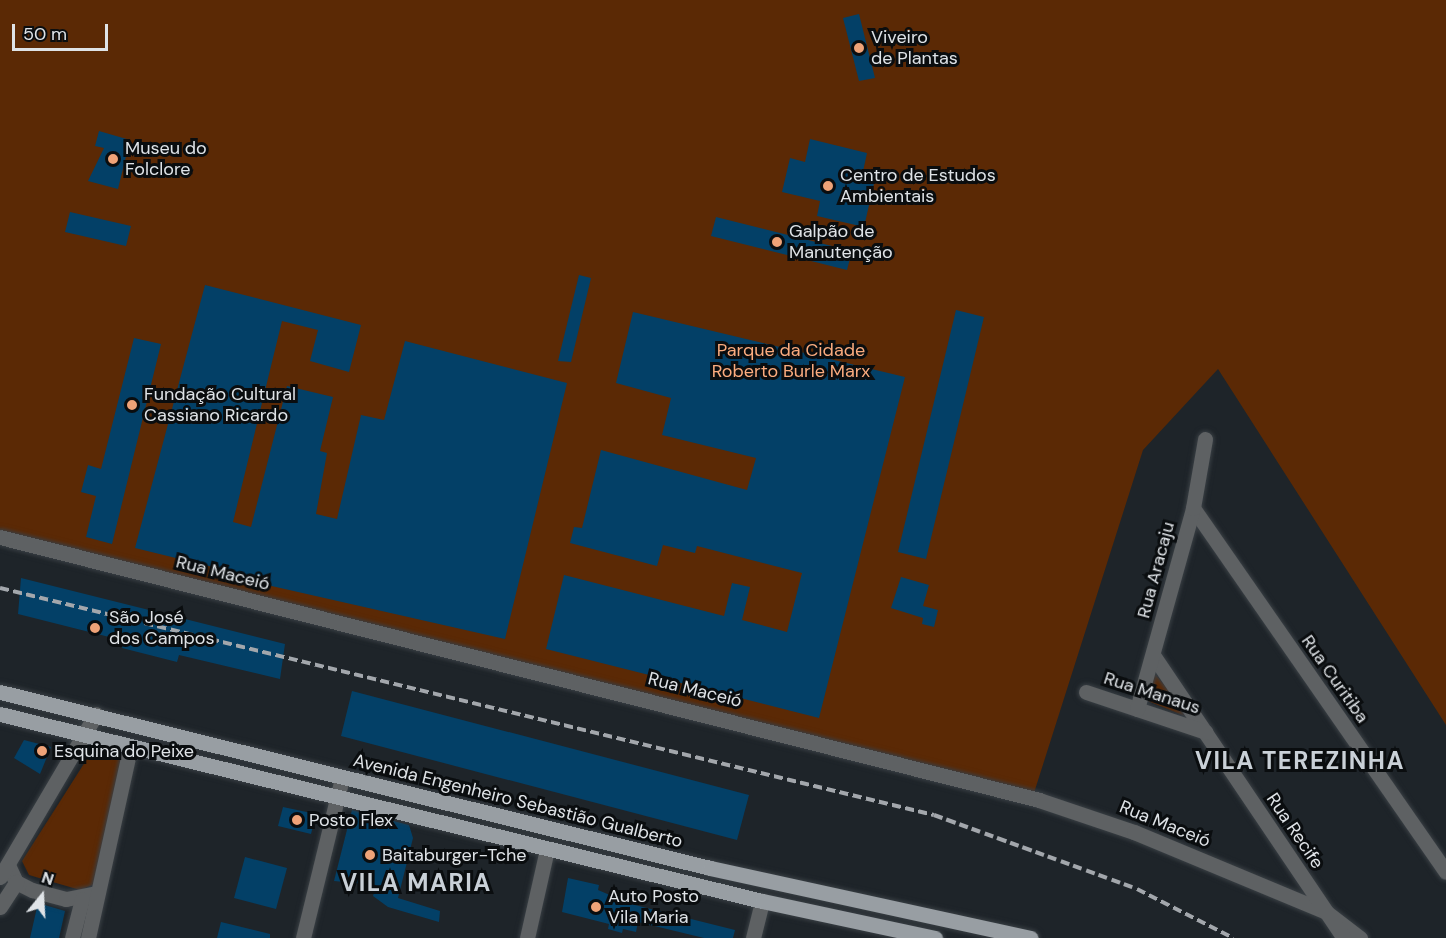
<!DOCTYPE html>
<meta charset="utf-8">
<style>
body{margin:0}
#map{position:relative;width:1446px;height:938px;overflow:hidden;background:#1e2429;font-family:"DM Sans",sans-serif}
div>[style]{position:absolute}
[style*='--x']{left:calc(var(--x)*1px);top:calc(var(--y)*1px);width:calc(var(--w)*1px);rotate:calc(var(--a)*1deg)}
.green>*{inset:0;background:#5b2905}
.building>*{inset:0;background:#034067}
.roads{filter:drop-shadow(0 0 2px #393f44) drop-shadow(0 0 2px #393f44)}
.minor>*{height:15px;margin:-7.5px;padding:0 7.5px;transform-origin:7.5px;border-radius:7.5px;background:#5e6163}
.major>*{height:15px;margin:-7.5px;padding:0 7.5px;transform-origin:7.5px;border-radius:7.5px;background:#989ea3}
.rail>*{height:4px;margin-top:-2px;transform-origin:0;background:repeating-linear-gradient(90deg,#a3a7ac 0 9px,transparent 0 13.5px)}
.dots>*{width:16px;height:16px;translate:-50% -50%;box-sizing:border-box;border:3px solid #0a0d0f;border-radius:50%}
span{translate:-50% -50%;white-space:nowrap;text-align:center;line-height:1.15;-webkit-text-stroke:6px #0a0d0f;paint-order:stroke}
.poi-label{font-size:18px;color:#dfe3e7}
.left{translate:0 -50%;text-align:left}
.park-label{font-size:18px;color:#fbac7f}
.street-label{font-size:18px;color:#dfe3e7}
.district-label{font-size:24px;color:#c9d0d7;font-weight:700;letter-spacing:1.5px}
.north{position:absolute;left:12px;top:866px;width:60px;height:60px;-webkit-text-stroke:4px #0a0d0f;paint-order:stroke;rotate:18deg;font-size:16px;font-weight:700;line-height:24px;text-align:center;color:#dfe3e7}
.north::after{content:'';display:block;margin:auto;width:21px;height:27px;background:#dfe3e7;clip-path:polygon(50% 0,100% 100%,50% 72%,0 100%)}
.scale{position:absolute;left:12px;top:24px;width:96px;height:27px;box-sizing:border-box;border:3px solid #dfe3e7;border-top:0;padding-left:8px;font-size:18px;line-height:21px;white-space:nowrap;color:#dfe3e7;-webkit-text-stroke:4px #0a0d0f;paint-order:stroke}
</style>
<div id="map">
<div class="green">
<i style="clip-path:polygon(0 0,1446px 0,1446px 725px,1218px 369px,1143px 450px,1033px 796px,0 534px)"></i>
<i style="clip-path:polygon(1151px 669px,1192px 719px,1143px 699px)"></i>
<i style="clip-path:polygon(94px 748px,123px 756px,95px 884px,80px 890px,29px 875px,22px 861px)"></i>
</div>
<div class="building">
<i style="clip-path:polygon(859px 14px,875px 78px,859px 81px,843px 18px)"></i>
<i style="clip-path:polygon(99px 131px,130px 140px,118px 189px,88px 181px,104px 148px,95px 146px)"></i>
<i style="clip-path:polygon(810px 139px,867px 153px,862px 176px,875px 179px,864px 227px,817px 216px,820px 201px,782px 192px,790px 158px,805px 162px)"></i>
<i style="clip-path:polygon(70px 212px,131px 226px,126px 246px,65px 232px)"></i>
<i style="clip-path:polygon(716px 217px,852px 251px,847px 270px,711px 236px)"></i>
<i style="clip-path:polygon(579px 275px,591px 278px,571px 362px,558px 361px)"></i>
<i style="clip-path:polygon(205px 285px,361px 325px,349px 372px,310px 361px,318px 330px,282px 321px,233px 522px,251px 527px,287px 386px,333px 397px,320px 451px,327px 453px,316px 514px,337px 519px,361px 415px,384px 420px,405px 341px,567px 383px,505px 639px,227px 576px,229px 571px,135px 548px)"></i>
<i style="clip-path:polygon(956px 310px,984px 317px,926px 559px,898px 552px)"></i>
<i style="clip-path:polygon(633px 312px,905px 377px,819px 718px,546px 649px,564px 575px,724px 616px,732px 583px,750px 587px,742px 620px,787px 632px,802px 573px,697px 546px,695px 553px,663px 545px,657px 566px,570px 543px,574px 527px,582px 528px,601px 450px,747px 490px,756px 458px,662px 435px,671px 398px,616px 383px)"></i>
<i style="clip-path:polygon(134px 338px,161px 344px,112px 544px,86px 537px,96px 496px,81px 492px,88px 465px,101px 469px)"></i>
<i style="clip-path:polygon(901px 577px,929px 585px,923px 606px,938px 610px,934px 627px,922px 624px,923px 618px,891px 608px)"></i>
<i style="clip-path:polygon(21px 578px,285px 644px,280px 679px,179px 655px,177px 662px,122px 648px,125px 641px,18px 614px)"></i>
<i style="clip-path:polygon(352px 691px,749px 795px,737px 840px,341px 736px)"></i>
<i style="clip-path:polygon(24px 740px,51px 747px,40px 774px,14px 758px)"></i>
<i style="clip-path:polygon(283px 807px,316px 814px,311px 834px,278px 826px)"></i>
<i style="clip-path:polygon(352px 810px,409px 825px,413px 838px,398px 898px,440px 911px,439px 922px,388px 907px,373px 896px,376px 885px,334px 881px)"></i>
<i style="clip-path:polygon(245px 857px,287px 868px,276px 909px,234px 898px)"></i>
<i style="clip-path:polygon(568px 878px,599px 885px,598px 890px,631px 904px,735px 930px,733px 938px,704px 938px,638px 922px,636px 932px,623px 929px,622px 933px,608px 929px,609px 924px,562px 912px)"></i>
<i style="clip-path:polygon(38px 903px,65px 911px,59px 938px,30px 938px)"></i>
<i style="clip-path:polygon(221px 922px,270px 934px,270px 938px,217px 938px)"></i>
</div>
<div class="roads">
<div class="minor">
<i style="--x:1193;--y:508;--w:443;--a:55.2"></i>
<i style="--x:0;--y:537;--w:1072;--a:14.2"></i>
<i style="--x:1039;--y:800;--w:100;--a:18.6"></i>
<i style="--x:1134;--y:832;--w:208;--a:22.6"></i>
<i style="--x:1326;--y:912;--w:43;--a:37.4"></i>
<i style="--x:1153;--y:655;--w:341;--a:56"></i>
<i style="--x:1086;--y:692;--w:126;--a:18.4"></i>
<i style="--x:1137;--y:709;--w:209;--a:-74.4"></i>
<i style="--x:1193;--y:508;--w:70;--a:-80.1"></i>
<i style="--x:8;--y:865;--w:19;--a:65"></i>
<i style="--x:16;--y:882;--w:18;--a:27"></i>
<i style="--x:32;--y:890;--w:35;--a:15"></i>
<i style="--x:66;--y:899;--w:32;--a:-11"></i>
<i style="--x:0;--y:877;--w:189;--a:-59.5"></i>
<i style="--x:0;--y:907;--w:30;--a:-57"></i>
<i style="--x:72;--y:938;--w:40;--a:-75.6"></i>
<i style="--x:88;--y:938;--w:195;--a:-77.5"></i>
<i style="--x:303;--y:938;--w:165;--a:-76.3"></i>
<i style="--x:527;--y:938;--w:91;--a:-77.3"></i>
<i style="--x:753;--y:938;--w:38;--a:-76"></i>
</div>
<div class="major">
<i style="--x:0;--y:692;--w:731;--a:13.92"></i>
<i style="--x:710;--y:868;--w:328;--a:12.3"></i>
<i style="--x:0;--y:714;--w:785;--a:13.79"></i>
<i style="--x:762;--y:901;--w:177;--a:12.1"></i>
</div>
</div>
<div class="rail">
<i style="--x:0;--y:588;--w:961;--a:13.66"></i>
<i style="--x:934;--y:815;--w:216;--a:20"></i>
<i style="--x:1137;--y:889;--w:108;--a:27"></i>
</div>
<div class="dots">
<i style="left:859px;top:48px;background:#efa378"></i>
<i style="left:113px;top:159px;background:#efa378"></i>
<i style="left:828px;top:186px;background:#efa378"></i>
<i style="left:777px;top:242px;background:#efa378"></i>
<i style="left:132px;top:405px;background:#efa378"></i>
<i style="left:95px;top:628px;background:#efa378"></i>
<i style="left:42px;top:751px;background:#efa378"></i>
<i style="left:297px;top:820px;background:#efa378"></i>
<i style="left:370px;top:855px;background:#efa378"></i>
<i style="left:596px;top:907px;background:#efa378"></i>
</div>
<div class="poi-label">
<span class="left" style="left:871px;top:48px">Viveiro<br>de Plantas</span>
<span class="left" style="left:125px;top:159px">Museu do<br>Folclore</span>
<span class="left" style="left:840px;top:186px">Centro de Estudos<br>Ambientais</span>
<span class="left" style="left:789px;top:242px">Galpão de<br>Manutenção</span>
<span class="left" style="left:144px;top:405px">Fundação Cultural<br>Cassiano Ricardo</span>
<span class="left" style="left:109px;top:628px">São José<br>dos Campos</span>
<span class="left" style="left:54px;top:751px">Esquina do Peixe</span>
<span class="left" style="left:309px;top:820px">Posto Flex</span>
<span class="left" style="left:382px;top:855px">Baitaburger-Tche</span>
<span class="left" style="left:608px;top:907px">Auto Posto<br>Vila Maria</span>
</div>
<div class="park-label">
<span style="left:791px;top:361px">Parque da Cidade<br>Roberto Burle Marx</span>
</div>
<div class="street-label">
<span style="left:1156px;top:570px;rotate:-75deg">Rua Aracaju</span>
<span style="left:223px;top:573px;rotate:14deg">Rua Maceió</span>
<span style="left:1335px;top:679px;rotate:55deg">Rua Curitiba</span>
<span style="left:695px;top:690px;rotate:14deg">Rua Maceió</span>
<span style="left:1152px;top:693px;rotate:18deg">Rua Manaus</span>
<span style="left:518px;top:801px;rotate:14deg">Avenida Engenheiro Sebastião Gualberto</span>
<span style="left:1165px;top:824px;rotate:22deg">Rua Maceió</span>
<span style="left:1295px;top:831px;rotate:56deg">Rua Recife</span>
</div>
<div class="district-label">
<span style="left:1300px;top:761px">VILA TEREZINHA</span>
<span style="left:416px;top:883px">VILA MARIA</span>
</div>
<div class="north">N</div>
<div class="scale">50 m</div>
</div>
